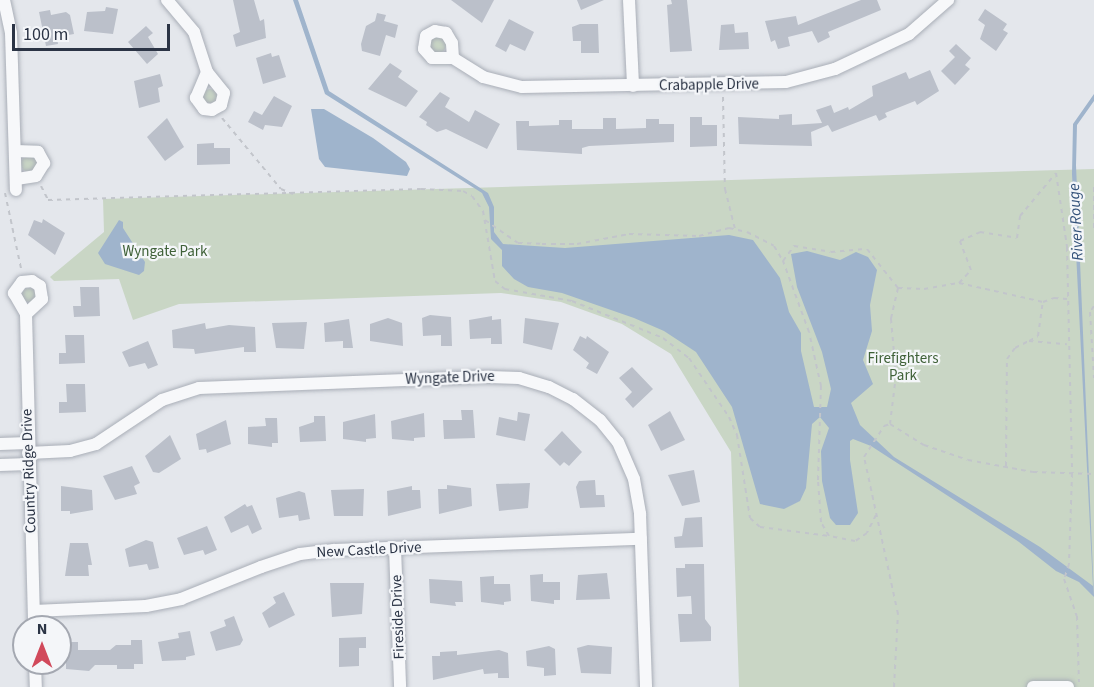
<!DOCTYPE html>
<style>
body{margin:0}
#map{position:relative;width:1094px;height:687px;overflow:hidden;background:#e4e7ec;font-family:"Source Sans 3",sans-serif}
div>[style]{position:absolute}
[style*='--x']{left:calc(var(--x)*1px);top:calc(var(--y)*1px);width:calc(var(--w)*1px);rotate:calc(var(--a)*1deg)}
.green>*{inset:0;background:#c9d6c5}
.round{border-radius:50%}
.water>*{inset:0;background:#9fb4cc}
.building>*{inset:0;background:#bbc0ca}
.path>*{height:2px;margin-top:-1px;transform-origin:0;background:repeating-linear-gradient(90deg,#c2c5cb 0 4.5px,transparent 0 9px)}
.roads{filter:drop-shadow(0 0 2px #a9aeb7) drop-shadow(0 0 2px #a9aeb7)}
.minor>*{height:12px;margin:-6px;padding:0 6px;transform-origin:6px;border-radius:6px;background:#f7f8fa}
span{translate:-50% -50%;white-space:nowrap;text-align:center;line-height:1.15;-webkit-text-stroke:4.5px #f4f6f9;paint-order:stroke}
.street-label{font-size:15px;color:#2b3445}
.park-label{font-size:15px;color:#3f6138}
.water-label{font-size:16px;color:#34527a;font-style:italic}
.north{position:absolute;left:12px;top:615px;width:60px;height:60px;box-sizing:border-box;background:#f4f6f9;border:2px solid #a4a8b1;border-radius:50%;rotate:0deg;font-size:16px;font-weight:700;line-height:24px;text-align:center;color:#2b3445}
.north::after{content:'';display:block;margin:auto;width:21px;height:27px;background:#d1495b;clip-path:polygon(50% 0,100% 100%,50% 72%,0 100%)}
.scale{position:absolute;left:12px;top:24px;width:158px;height:27px;box-sizing:border-box;border:3px solid #2b3445;border-top:0;padding-left:8px;font-size:18px;line-height:21px;white-space:nowrap;color:#2b3445;-webkit-text-stroke:4px #f4f6f9;paint-order:stroke}
</style>
<div id="map">
<div class="green">
<i class="round" style="left:430px;top:37px;width:16px;height:16px"></i>
<i class="round" style="left:203px;top:89px;width:14px;height:14px"></i>
<i class="round" style="left:21px;top:156px;width:16px;height:16px"></i>
<i style="clip-path:polygon(1094px 169px,1094px 687px,739px 687px,731px 452px,671px 354px,622px 324px,561px 302px,501px 293px,179px 304px,133px 320px,119px 279px,54px 281px,50px 277px,104px 232px,103px 199px)"></i>
<i class="round" style="left:22px;top:288px;width:14px;height:14px"></i>
</div>
<div class="water">
<i style="clip-path:polygon(293px 0,298px 0,329px 91px,488px 193px,494px 207px,494px 232px,503px 244px,565px 248px,729px 235px,753px 240px,780px 278px,789px 312px,801px 333px,801px 351px,814px 407px,827px 407px,831px 389px,822px 352px,797px 287px,791px 254px,807px 251px,840px 260px,856px 252px,868px 257px,877px 270px,870px 305px,872px 331px,863px 360px,873px 384px,851px 403px,860px 425px,894px 457px,1040px 547px,1093px 586px,1072px 174px,1073px 124px,1094px 94px,1094px 101px,1077px 125px,1076px 165px,1094px 597px,1079px 582px,1056px 571px,1019px 542px,871px 446px,853px 439px,850px 441px,850px 460px,858px 513px,850px 525px,836px 525px,830px 518px,822px 481px,821px 451px,829px 428px,820px 417px,812px 424px,806px 488px,800px 501px,784px 509px,760px 504px,732px 407px,696px 352px,664px 331px,634px 318px,562px 293px,528px 287px,514px 279px,502px 266px,502px 250px,491px 239px,489px 207px,482px 193px,325px 94px)"></i>
<i style="clip-path:polygon(311px 109px,324px 109px,373px 138px,406px 162px,410px 169px,407px 176px,325px 167px,319px 159px)"></i>
<i style="clip-path:polygon(119px 220px,123px 222px,123px 228px,145px 262px,144px 271px,139px 275px,105px 264px,98px 253px)"></i>
</div>
<div class="building">
<i style="clip-path:polygon(233px 0,254px 0,260px 21px,264px 19px,266px 38px,236px 47px,233px 35px,240px 32px)"></i>
<i style="clip-path:polygon(451px 0,494px 0,482px 23px)"></i>
<i style="clip-path:polygon(577px 0,604px 0,581px 10px)"></i>
<i style="clip-path:polygon(671px 0,687px 0,692px 51px,670px 52px,667px 5px,672px 4px)"></i>
<i style="clip-path:polygon(861px 0,877px 0,881px 10px,828px 32px,830px 37px,818px 43px,812px 31px,788px 37px,790px 46px,778px 49px,775px 40px,771px 42px,765px 21px,796px 16px,798px 25px)"></i>
<i style="clip-path:polygon(106px 7px,118px 9px,113px 34px,84px 31px,87px 12px,105px 11px)"></i>
<i style="clip-path:polygon(985px 9px,1007px 24px,1003px 30px,1008px 33px,996px 51px,980px 39px,985px 25px,978px 20px)"></i>
<i style="clip-path:polygon(50px 10px,51px 15px,66px 12px,70px 15px,74px 34px,57px 37px,58px 44px,46px 46px,39px 12px)"></i>
<i style="clip-path:polygon(377px 13px,386px 15px,384px 21px,398px 25px,395px 38px,386px 35px,380px 56px,362px 51px,361px 44px,366px 26px,375px 21px)"></i>
<i style="clip-path:polygon(509px 19px,534px 32px,525px 51px,510px 44px,506px 52px,495px 46px)"></i>
<i style="clip-path:polygon(580px 24px,598px 24px,599px 53px,581px 53px,581px 41px,573px 41px,572px 27px)"></i>
<i style="clip-path:polygon(734px 24px,735px 33px,748px 32px,749px 49px,719px 50px,721px 25px)"></i>
<i style="clip-path:polygon(146px 26px,153px 33px,148px 37px,158px 54px,147px 64px,128px 42px)"></i>
<i style="clip-path:polygon(956px 44px,971px 58px,965px 65px,970px 69px,955px 85px,941px 71px,955px 57px,949px 51px)"></i>
<i style="clip-path:polygon(271px 53px,272px 57px,279px 55px,286px 77px,263px 84px,256px 58px)"></i>
<i style="clip-path:polygon(390px 63px,402px 71px,398px 77px,418px 91px,406px 107px,368px 89px)"></i>
<i style="clip-path:polygon(930px 70px,939px 91px,917px 105px,915px 101px,885px 113px,887px 117px,879px 121px,876px 115px,832px 132px,828px 125px,811px 132px,812px 146px,739px 144px,738px 117px,779px 119px,779px 115px,792px 114px,792px 125px,822px 123px,816px 110px,831px 105px,834px 113px,848px 107px,849px 110px,873px 96px,872px 86px,906px 72px,909px 79px)"></i>
<i style="clip-path:polygon(160px 74px,163px 86px,158px 88px,160px 102px,139px 108px,134px 81px)"></i>
<i style="clip-path:polygon(440px 92px,450px 98px,445px 107px,469px 122px,475px 110px,500px 124px,487px 149px,446px 129px,437px 132px,426px 125px,427px 122px,419px 117px)"></i>
<i style="clip-path:polygon(274px 96px,292px 106px,282px 127px,265px 125px,263px 130px,248px 122px,254px 111px,262px 115px)"></i>
<i style="clip-path:polygon(690px 117px,702px 117px,702px 125px,717px 125px,717px 146px,690px 147px)"></i>
<i style="clip-path:polygon(167px 118px,184px 147px,165px 161px,147px 137px)"></i>
<i style="clip-path:polygon(603px 118px,616px 118px,616px 129px,646px 128px,646px 119px,659px 119px,659px 124px,674px 124px,674px 142px,589px 146px,582px 148px,582px 154px,517px 150px,516px 121px,529px 121px,529px 126px,559px 125px,559px 120px,572px 120px,572px 129px,603px 129px)"></i>
<i style="clip-path:polygon(214px 143px,214px 148px,230px 148px,230px 164px,197px 165px,197px 144px)"></i>
<i style="clip-path:polygon(43px 219px,65px 233px,55px 255px,28px 235px,34px 220px,42px 223px)"></i>
<i style="clip-path:polygon(80px 287px,99px 287px,100px 316px,74px 317px,73px 306px,81px 306px)"></i>
<i style="clip-path:polygon(430px 315px,451px 317px,452px 346px,441px 346px,441px 335px,423px 336px,422px 318px)"></i>
<i style="clip-path:polygon(492px 316px,492px 320px,501px 319px,502px 344px,491px 344px,491px 338px,470px 339px,469px 320px)"></i>
<i style="clip-path:polygon(388px 318px,402px 323px,403px 346px,370px 341px,370px 324px)"></i>
<i style="clip-path:polygon(525px 318px,559px 323px,552px 350px,523px 343px)"></i>
<i style="clip-path:polygon(349px 319px,353px 348px,343px 348px,343px 341px,325px 342px,324px 323px)"></i>
<i style="clip-path:polygon(307px 322px,304px 349px,276px 348px,272px 323px)"></i>
<i style="clip-path:polygon(205px 323px,206px 329px,229px 325px,255px 327px,256px 352px,244px 352px,244px 347px,195px 354px,194px 349px,173px 348px,172px 330px)"></i>
<i style="clip-path:polygon(65px 335px,84px 335px,85px 363px,59px 364px,59px 353px,66px 353px)"></i>
<i style="clip-path:polygon(580px 336px,586px 339px,587px 336px,609px 352px,597px 374px,586px 368px,589px 363px,573px 350px)"></i>
<i style="clip-path:polygon(148px 341px,158px 365px,148px 369px,145px 363px,129px 367px,122px 352px)"></i>
<i style="clip-path:polygon(632px 367px,653px 389px,633px 408px,625px 399px,632px 392px,619px 378px)"></i>
<i style="clip-path:polygon(66px 384px,85px 384px,86px 412px,59px 413px,59px 402px,67px 402px)"></i>
<i style="clip-path:polygon(461px 410px,473px 410px,475px 438px,444px 439px,443px 420px,462px 420px)"></i>
<i style="clip-path:polygon(670px 411px,685px 440px,661px 451px,648px 425px)"></i>
<i style="clip-path:polygon(518px 412px,530px 414px,525px 441px,496px 435px,499px 417px,517px 421px)"></i>
<i style="clip-path:polygon(424px 413px,425px 437px,414px 438px,414px 441px,392px 439px,391px 421px)"></i>
<i style="clip-path:polygon(375px 414px,376px 438px,366px 439px,366px 442px,343px 439px,343px 422px)"></i>
<i style="clip-path:polygon(314px 416px,325px 416px,326px 441px,300px 442px,299px 427px,314px 422px)"></i>
<i style="clip-path:polygon(265px 418px,277px 418px,278px 443px,272px 443px,272px 447px,248px 444px,248px 427px,266px 426px)"></i>
<i style="clip-path:polygon(226px 420px,231px 444px,207px 453px,206px 449px,199px 450px,196px 434px)"></i>
<i style="clip-path:polygon(562px 431px,582px 452px,569px 466px,564px 462px,560px 466px,544px 450px)"></i>
<i style="clip-path:polygon(170px 435px,181px 459px,159px 473px,153px 472px,145px 456px)"></i>
<i style="clip-path:polygon(132px 466px,140px 483px,134px 486px,137px 494px,115px 500px,103px 476px)"></i>
<i style="clip-path:polygon(694px 470px,700px 502px,682px 506px,668px 475px)"></i>
<i style="clip-path:polygon(595px 480px,596px 495px,604px 495px,605px 507px,580px 508px,576px 487px,579px 481px)"></i>
<i style="clip-path:polygon(530px 483px,528px 508px,499px 511px,496px 484px)"></i>
<i style="clip-path:polygon(447px 485px,471px 488px,472px 506px,439px 514px,438px 489px,447px 489px)"></i>
<i style="clip-path:polygon(61px 486px,92px 490px,93px 510px,70px 514px,70px 511px,61px 511px)"></i>
<i style="clip-path:polygon(412px 486px,412px 490px,420px 490px,421px 508px,388px 516px,387px 491px)"></i>
<i style="clip-path:polygon(364px 489px,363px 516px,334px 516px,331px 490px)"></i>
<i style="clip-path:polygon(299px 491px,305px 493px,310px 519px,299px 521px,298px 515px,279px 518px,276px 498px)"></i>
<i style="clip-path:polygon(245px 504px,247px 507px,252px 505px,262px 529px,252px 534px,248px 525px,231px 533px,224px 517px)"></i>
<i style="clip-path:polygon(702px 517px,703px 547px,675px 548px,674px 537px,682px 536px,685px 518px)"></i>
<i style="clip-path:polygon(207px 526px,217px 550px,205px 555px,203px 550px,184px 555px,177px 538px)"></i>
<i style="clip-path:polygon(146px 540px,153px 542px,159px 568px,149px 570px,147px 564px,129px 567px,125px 549px)"></i>
<i style="clip-path:polygon(70px 543px,88px 543px,92px 565px,88px 565px,89px 576px,65px 576px)"></i>
<i style="clip-path:polygon(685px 564px,704px 564px,705px 619px,711px 627px,711px 641px,680px 642px,678px 614px,692px 614px,691px 596px,677px 597px,676px 568px,685px 568px)"></i>
<i style="clip-path:polygon(607px 573px,610px 599px,576px 600px,578px 575px)"></i>
<i style="clip-path:polygon(543px 574px,543px 582px,560px 582px,560px 600px,554px 600px,554px 604px,531px 601px,530px 575px)"></i>
<i style="clip-path:polygon(494px 576px,494px 584px,510px 584px,511px 601px,504px 602px,504px 605px,481px 602px,480px 577px)"></i>
<i style="clip-path:polygon(429px 579px,462px 581px,463px 602px,455px 602px,456px 606px,430px 603px)"></i>
<i style="clip-path:polygon(330px 583px,364px 583px,362px 614px,332px 617px)"></i>
<i style="clip-path:polygon(284px 592px,295px 615px,269px 628px,262px 613px,276px 603px,273px 597px)"></i>
<i style="clip-path:polygon(234px 616px,243px 640px,240px 645px,216px 651px,210px 632px,226px 626px,224px 620px)"></i>
<i style="clip-path:polygon(190px 631px,195px 655px,186px 657px,186px 660px,162px 661px,158px 642px,179px 638px,178px 633px)"></i>
<i style="clip-path:polygon(366px 637px,366px 648px,359px 648px,359px 666px,339px 667px,339px 638px)"></i>
<i style="clip-path:polygon(131px 640px,142px 640px,143px 664px,134px 664px,134px 669px,117px 669px,117px 665px,95px 665px,89px 671px,66px 669px,66px 642px,78px 642px,78px 650px,110px 650px,116px 645px,131px 645px)"></i>
<i style="clip-path:polygon(588px 645px,612px 647px,611px 674px,581px 673px,577px 648px)"></i>
<i style="clip-path:polygon(549px 646px,555px 649px,556px 675px,544px 676px,544px 668px,527px 666px,526px 651px)"></i>
<i style="clip-path:polygon(499px 650px,508px 653px,509px 678px,498px 678px,498px 673px,484px 674px,483px 669px,433px 680px,432px 656px,440px 656px,440px 652px,457px 651px,457px 655px)"></i>
</div>
<div class="path">
<i style="--x:723;--y:97;--w:92;--a:88.8"></i>
<i style="--x:725;--y:189;--w:41;--a:76"></i>
<i style="--x:222;--y:118;--w:92;--a:50.3"></i>
<i style="--x:281;--y:189;--w:13;--a:23"></i>
<i style="--x:41;--y:186;--w:16;--a:63"></i>
<i style="--x:48;--y:200;--w:373;--a:-1.7"></i>
<i style="--x:421;--y:189;--w:42;--a:2.7"></i>
<i style="--x:463;--y:191;--w:10;--a:29"></i>
<i style="--x:472;--y:196;--w:19;--a:54"></i>
<i style="--x:483;--y:211;--w:71;--a:80.3"></i>
<i style="--x:495;--y:281;--w:13;--a:39"></i>
<i style="--x:505;--y:289;--w:68;--a:10.2"></i>
<i style="--x:572;--y:301;--w:98;--a:22.1"></i>
<i style="--x:663;--y:338;--w:33;--a:38"></i>
<i style="--x:689;--y:358;--w:71;--a:55.9"></i>
<i style="--x:729;--y:417;--w:20;--a:66"></i>
<i style="--x:737;--y:435;--w:84;--a:81.1"></i>
<i style="--x:750;--y:518;--w:13;--a:42"></i>
<i style="--x:760;--y:527;--w:70;--a:7.4"></i>
<i style="--x:1094;--y:187;--w:42;--a:90"></i>
<i style="--x:5;--y:193;--w:77;--a:78"></i>
<i style="--x:485;--y:220;--w:40;--a:34.9"></i>
<i style="--x:518;--y:243;--w:24;--a:2"></i>
<i style="--x:542;--y:244;--w:35;--a:0"></i>
<i style="--x:577;--y:244;--w:53;--a:-10.9"></i>
<i style="--x:629;--y:234;--w:70;--a:1.6"></i>
<i style="--x:699;--y:236;--w:31;--a:-15"></i>
<i style="--x:729;--y:228;--w:18;--a:13"></i>
<i style="--x:747;--y:232;--w:30;--a:27"></i>
<i style="--x:774;--y:246;--w:17;--a:59"></i>
<i style="--x:959;--y:283;--w:86;--a:12.7"></i>
<i style="--x:898;--y:288;--w:26;--a:2"></i>
<i style="--x:924;--y:289;--w:36;--a:-10"></i>
<i style="--x:959;--y:283;--w:18;--a:-47"></i>
<i style="--x:971;--y:270;--w:31;--a:-111"></i>
<i style="--x:960;--y:241;--w:22;--a:-24"></i>
<i style="--x:980;--y:232;--w:37;--a:9"></i>
<i style="--x:1017;--y:238;--w:22;--a:-82"></i>
<i style="--x:1020;--y:216;--w:56;--a:-50.1"></i>
<i style="--x:1056;--y:173;--w:75;--a:81.5"></i>
<i style="--x:1067;--y:247;--w:226;--a:88.7"></i>
<i style="--x:1072;--y:473;--w:91;--a:91.9"></i>
<i style="--x:1069;--y:564;--w:16;--a:108"></i>
<i style="--x:1064;--y:579;--w:39;--a:71"></i>
<i style="--x:1077;--y:616;--w:66;--a:88.3"></i>
<i style="--x:1094;--y:306;--w:7;--a:124"></i>
<i style="--x:1090;--y:312;--w:66;--a:86.5"></i>
<i style="--x:1029;--y:341;--w:10;--a:-29"></i>
<i style="--x:1038;--y:336;--w:34;--a:-82"></i>
<i style="--x:1043;--y:302;--w:12;--a:-20"></i>
<i style="--x:1054;--y:298;--w:13;--a:4"></i>
<i style="--x:1006;--y:466;--w:107;--a:-89.5"></i>
<i style="--x:1007;--y:359;--w:14;--a:-54"></i>
<i style="--x:1015;--y:348;--w:16;--a:-27"></i>
<i style="--x:1029;--y:341;--w:38;--a:5"></i>
<i style="--x:876;--y:515;--w:20;--a:117"></i>
<i style="--x:867;--y:533;--w:14;--a:146"></i>
<i style="--x:855;--y:541;--w:26;--a:-169"></i>
<i style="--x:829;--y:536;--w:16;--a:-120"></i>
<i style="--x:821;--y:522;--w:42;--a:-94.1"></i>
<i style="--x:818;--y:480;--w:94;--a:-88.2"></i>
<i style="--x:821;--y:386;--w:55;--a:-102.5"></i>
<i style="--x:809;--y:332;--w:76;--a:-110.1"></i>
<i style="--x:783;--y:261;--w:19;--a:-54"></i>
<i style="--x:794;--y:246;--w:37;--a:9"></i>
<i style="--x:831;--y:252;--w:36;--a:-5"></i>
<i style="--x:867;--y:249;--w:50;--a:51.5"></i>
<i style="--x:898;--y:288;--w:32;--a:103"></i>
<i style="--x:891;--y:319;--w:56;--a:84.9"></i>
<i style="--x:896;--y:375;--w:49;--a:97"></i>
<i style="--x:894;--y:687;--w:73;--a:-86.9"></i>
<i style="--x:898;--y:614;--w:161;--a:-102.2"></i>
<i style="--x:864;--y:457;--w:37;--a:-57"></i>
<i style="--x:884;--y:426;--w:6;--a:-18"></i>
<i style="--x:890;--y:424;--w:40;--a:32"></i>
<i style="--x:924;--y:445;--w:46;--a:18.8"></i>
<i style="--x:968;--y:460;--w:66;--a:10.5"></i>
<i style="--x:1033;--y:472;--w:61;--a:1.9"></i>
</div>
<div class="roads">
<div class="minor">
<i style="--x:4;--y:0;--w:34;--a:78"></i>
<i style="--x:11;--y:33;--w:157;--a:88.2"></i>
<i style="--x:167;--y:0;--w:42;--a:49.8"></i>
<i style="--x:194;--y:32;--w:42;--a:72"></i>
<i style="--x:207;--y:72;--w:27;--a:51"></i>
<i style="--x:224;--y:93;--w:12;--a:104"></i>
<i style="--x:221;--y:105;--w:10;--a:151"></i>
<i style="--x:212;--y:110;--w:8;--a:-173"></i>
<i style="--x:204;--y:109;--w:14;--a:-126"></i>
<i style="--x:196;--y:98;--w:28;--a:-67"></i>
<i style="--x:629;--y:0;--w:86;--a:87.3"></i>
<i style="--x:453;--y:58;--w:15;--a:-94"></i>
<i style="--x:452;--y:43;--w:12;--a:-121"></i>
<i style="--x:446;--y:33;--w:11;--a:-170"></i>
<i style="--x:435;--y:31;--w:10;--a:151"></i>
<i style="--x:426;--y:36;--w:13;--a:99"></i>
<i style="--x:424;--y:49;--w:12;--a:48"></i>
<i style="--x:432;--y:58;--w:21;--a:0"></i>
<i style="--x:453;--y:58;--w:36;--a:32"></i>
<i style="--x:483;--y:77;--w:40;--a:14.4"></i>
<i style="--x:522;--y:87;--w:264;--a:-1.1"></i>
<i style="--x:786;--y:82;--w:51;--a:-14.9"></i>
<i style="--x:835;--y:69;--w:82;--a:-25.3"></i>
<i style="--x:909;--y:34;--w:52;--a:-41.1"></i>
<i style="--x:15;--y:151;--w:23;--a:2"></i>
<i style="--x:38;--y:152;--w:13;--a:61"></i>
<i style="--x:44;--y:163;--w:15;--a:122"></i>
<i style="--x:36;--y:176;--w:20;--a:171"></i>
<i style="--x:26;--y:314;--w:22;--a:-43"></i>
<i style="--x:42;--y:299;--w:13;--a:-99"></i>
<i style="--x:40;--y:286;--w:9;--a:-148"></i>
<i style="--x:32;--y:281;--w:10;--a:174"></i>
<i style="--x:22;--y:282;--w:14;--a:126"></i>
<i style="--x:14;--y:293;--w:24;--a:60"></i>
<i style="--x:26;--y:314;--w:313;--a:88.5"></i>
<i style="--x:0;--y:444;--w:28;--a:-2"></i>
<i style="--x:28;--y:453;--w:42;--a:-2.7"></i>
<i style="--x:70;--y:451;--w:27;--a:-15"></i>
<i style="--x:96;--y:444;--w:79;--a:-33.7"></i>
<i style="--x:162;--y:400;--w:39;--a:-18"></i>
<i style="--x:199;--y:388;--w:290;--a:-2.2"></i>
<i style="--x:489;--y:377;--w:30;--a:2"></i>
<i style="--x:519;--y:378;--w:31;--a:17"></i>
<i style="--x:549;--y:387;--w:27;--a:27"></i>
<i style="--x:573;--y:399;--w:34;--a:38"></i>
<i style="--x:600;--y:420;--w:28;--a:51"></i>
<i style="--x:618;--y:442;--w:40;--a:66.6"></i>
<i style="--x:634;--y:479;--w:36;--a:80"></i>
<i style="--x:640;--y:514;--w:173;--a:88"></i>
<i style="--x:0;--y:465;--w:29;--a:-2"></i>
<i style="--x:395;--y:548;--w:139;--a:87.9"></i>
<i style="--x:34;--y:611;--w:112;--a:-2.6"></i>
<i style="--x:146;--y:606;--w:36;--a:-11"></i>
<i style="--x:181;--y:599;--w:86;--a:-21.8"></i>
<i style="--x:261;--y:567;--w:41;--a:-18.4"></i>
<i style="--x:300;--y:554;--w:34;--a:-7"></i>
<i style="--x:334;--y:550;--w:307;--a:-2.1"></i>
<i style="--x:35;--y:663;--w:24;--a:88"></i>
<i style="--x:1033;--y:687;--w:35;--a:0"></i>
</div>
</div>
<div class="street-label">
<span style="left:709px;top:85px;rotate:-1deg">Crabapple Drive</span>
<span style="left:450px;top:378px;rotate:-2deg">Wyngate Drive</span>
<span style="left:29px;top:471px;rotate:-92deg">Country Ridge Drive</span>
<span style="left:369px;top:550px;rotate:-3deg">New Castle Drive</span>
<span style="left:398px;top:617px;rotate:-92deg">Fireside Drive</span>
</div>
<div class="park-label">
<span style="left:165px;top:252px">Wyngate Park</span>
<span style="left:903px;top:367px">Firefighters<br>Park</span>
</div>
<div class="water-label">
<span style="left:1076px;top:222px;rotate:-93deg">River Rouge</span>
</div>
<div class="north">N</div>
<div class="scale">100 m</div>
</div>
